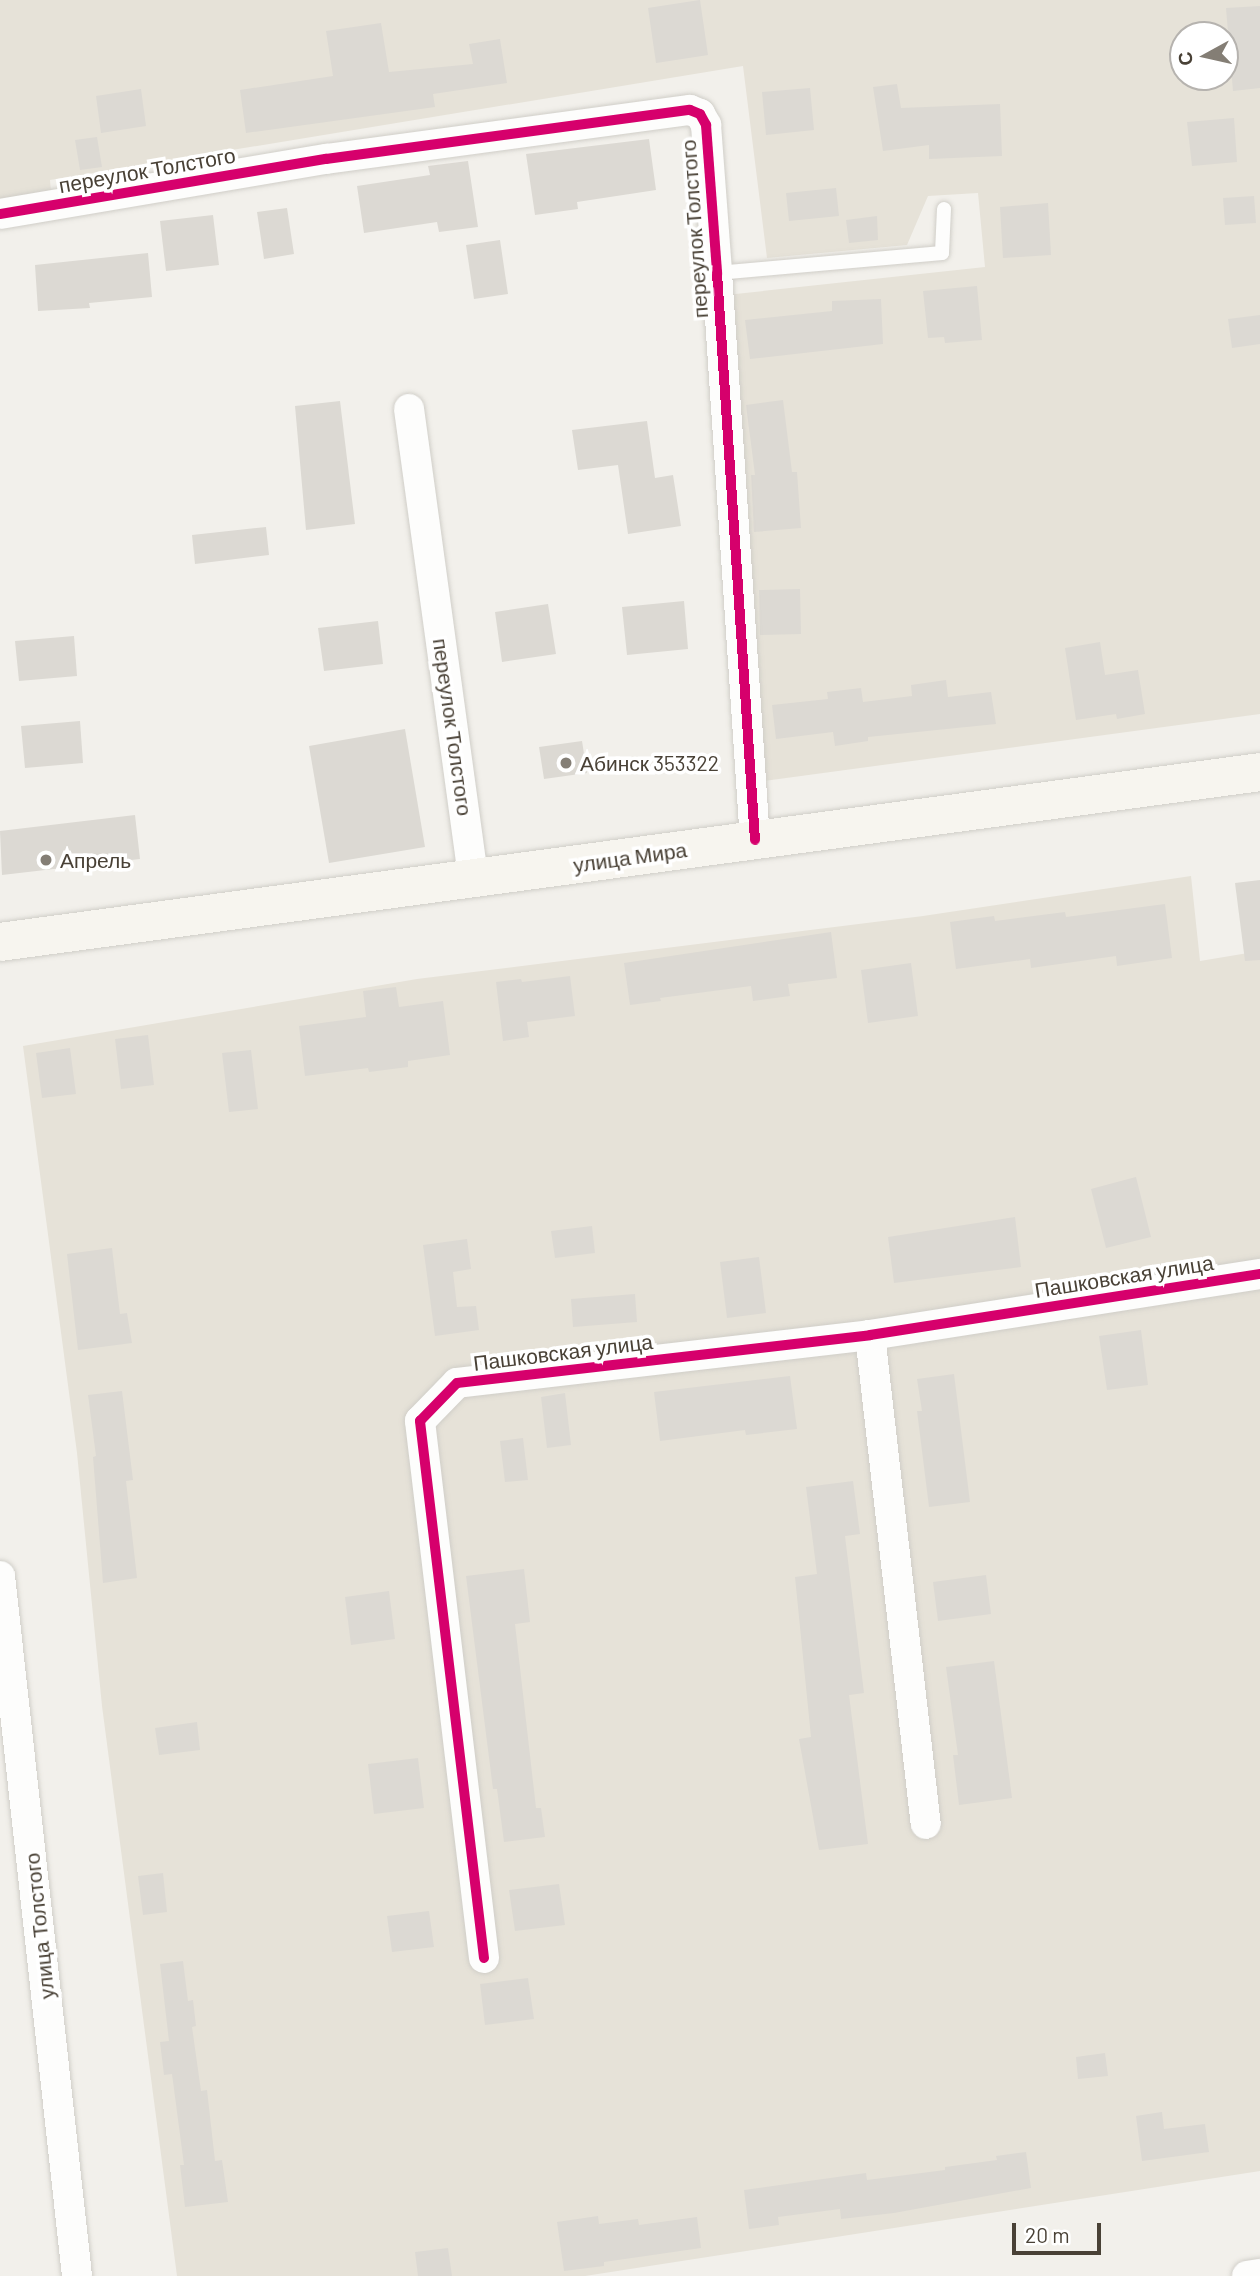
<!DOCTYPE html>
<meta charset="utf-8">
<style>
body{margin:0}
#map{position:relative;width:1260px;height:2276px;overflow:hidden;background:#f2f0eb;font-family:Barlow,sans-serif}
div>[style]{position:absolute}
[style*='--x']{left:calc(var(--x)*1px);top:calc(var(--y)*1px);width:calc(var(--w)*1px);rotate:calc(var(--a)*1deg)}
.residential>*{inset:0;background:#e6e2d8}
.building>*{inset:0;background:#dcd9d3}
.roads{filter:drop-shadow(0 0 2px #d0cec8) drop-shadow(0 0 2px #d0cec8)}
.lane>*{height:14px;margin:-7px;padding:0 7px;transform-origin:7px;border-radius:7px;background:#fdfdfc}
.street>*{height:30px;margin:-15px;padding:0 15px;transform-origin:15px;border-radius:15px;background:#fdfdfc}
.secondary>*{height:38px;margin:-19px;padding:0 19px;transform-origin:19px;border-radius:19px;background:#f7f5ef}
.cycleway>*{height:10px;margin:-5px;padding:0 5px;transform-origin:5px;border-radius:5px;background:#d6006c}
.dots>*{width:19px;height:19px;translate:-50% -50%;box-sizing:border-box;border:4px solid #fff;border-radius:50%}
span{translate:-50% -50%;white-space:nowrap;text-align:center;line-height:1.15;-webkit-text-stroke:7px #fff;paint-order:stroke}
.street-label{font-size:21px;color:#494136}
.poi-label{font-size:21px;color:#494136}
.left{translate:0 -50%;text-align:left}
.north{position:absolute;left:1169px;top:21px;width:70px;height:70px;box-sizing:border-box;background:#fff;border:2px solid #b6b3af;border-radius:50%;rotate:262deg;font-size:19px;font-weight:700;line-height:28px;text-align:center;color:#494136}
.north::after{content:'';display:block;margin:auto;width:24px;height:32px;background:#847e75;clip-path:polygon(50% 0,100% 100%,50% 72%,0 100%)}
.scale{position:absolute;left:1012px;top:2223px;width:89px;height:32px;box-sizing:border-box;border:4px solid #494136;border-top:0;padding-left:9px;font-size:21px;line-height:24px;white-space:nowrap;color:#494136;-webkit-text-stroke:5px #fff;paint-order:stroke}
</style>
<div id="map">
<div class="residential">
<i style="clip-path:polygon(evenodd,0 0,1260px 0,1260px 714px,764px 781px,726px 295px,985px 267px,978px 193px,928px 196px,907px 245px,767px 258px,743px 66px,50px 180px,51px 193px,0 201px,0 0,1183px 35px,1225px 35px,1225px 77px,1183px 77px,1183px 35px)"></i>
<i style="clip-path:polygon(1191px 876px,1200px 961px,1260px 951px,1260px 2171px,585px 2276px,177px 2276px,102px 1706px,77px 1453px,23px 1046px,417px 979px,923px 916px)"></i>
</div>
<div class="building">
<i style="clip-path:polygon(700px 0,708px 55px,656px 63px,648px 8px)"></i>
<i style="clip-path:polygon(1260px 6px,1260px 88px,1233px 91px,1226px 8px)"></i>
<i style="clip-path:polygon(381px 23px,389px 72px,473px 64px,469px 44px,500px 39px,507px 83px,433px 94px,435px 107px,246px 133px,240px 90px,333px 76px,326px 31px)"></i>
<i style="clip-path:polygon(897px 84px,901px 108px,1000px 104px,1002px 156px,929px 159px,929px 145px,883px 151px,873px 87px)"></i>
<i style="clip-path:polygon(810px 88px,814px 130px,766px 135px,762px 92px)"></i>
<i style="clip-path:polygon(141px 89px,146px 126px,101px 133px,96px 96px)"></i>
<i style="clip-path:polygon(1234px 118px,1237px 162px,1192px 166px,1187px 122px)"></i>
<i style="clip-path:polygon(97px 137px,102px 167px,80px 170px,75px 140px)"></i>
<i style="clip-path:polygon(649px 139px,656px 190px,577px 202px,578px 209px,535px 215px,526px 154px)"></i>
<i style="clip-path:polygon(468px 161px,478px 227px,439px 232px,437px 222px,364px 233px,357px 186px,430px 175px,428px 166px)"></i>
<i style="clip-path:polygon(836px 188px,839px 216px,789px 221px,786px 193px)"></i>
<i style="clip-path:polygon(1254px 196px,1256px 223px,1225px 225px,1223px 198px)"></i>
<i style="clip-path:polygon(1048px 203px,1051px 255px,1003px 258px,1000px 207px)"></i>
<i style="clip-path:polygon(287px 208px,294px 254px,264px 259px,257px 212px)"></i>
<i style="clip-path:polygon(213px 215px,219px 265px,166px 271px,160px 221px)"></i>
<i style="clip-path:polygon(877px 216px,878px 240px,849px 243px,846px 220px)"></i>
<i style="clip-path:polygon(500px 240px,508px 294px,474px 299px,466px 245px)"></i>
<i style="clip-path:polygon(148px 253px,152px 297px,89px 303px,90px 308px,38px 311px,35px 265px)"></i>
<i style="clip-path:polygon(977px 286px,982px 340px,945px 343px,944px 337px,928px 338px,923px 291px)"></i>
<i style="clip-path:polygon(881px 299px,883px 344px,750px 359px,745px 320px,832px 311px,832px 301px)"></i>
<i style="clip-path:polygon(1260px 315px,1260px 344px,1232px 348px,1228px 319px)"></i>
<i style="clip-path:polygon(783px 400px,792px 472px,797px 472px,801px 528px,754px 532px,751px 475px,755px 475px,746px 405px)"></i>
<i style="clip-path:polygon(340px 401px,355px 524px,306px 530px,295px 406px)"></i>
<i style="clip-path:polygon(647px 421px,655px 478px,673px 475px,681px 526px,628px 534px,618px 465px,578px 470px,572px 430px)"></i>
<i style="clip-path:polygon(266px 527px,269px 555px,195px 564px,192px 535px)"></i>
<i style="clip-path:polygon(800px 589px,801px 634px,760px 635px,759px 590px)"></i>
<i style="clip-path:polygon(684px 601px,688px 649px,627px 655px,622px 607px)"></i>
<i style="clip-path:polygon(548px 604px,556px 654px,502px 662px,495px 612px)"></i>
<i style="clip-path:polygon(378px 621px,383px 664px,324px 671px,318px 628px)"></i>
<i style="clip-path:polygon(74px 636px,77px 676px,19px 681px,15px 641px)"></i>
<i style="clip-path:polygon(1100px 642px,1105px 675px,1138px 670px,1145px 714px,1117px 719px,1116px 714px,1076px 720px,1065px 648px)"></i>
<i style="clip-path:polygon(946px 680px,948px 697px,991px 692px,996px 724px,868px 737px,868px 741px,835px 746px,833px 732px,776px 739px,772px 705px,828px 699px,827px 692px,861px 688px,863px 702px,912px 696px,911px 685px)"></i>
<i style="clip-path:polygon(80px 721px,83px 763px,25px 768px,21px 726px)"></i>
<i style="clip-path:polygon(405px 729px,425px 847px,329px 863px,309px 746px)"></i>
<i style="clip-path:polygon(582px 741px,587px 773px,544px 779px,539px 747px)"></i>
<i style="clip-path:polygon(135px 815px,140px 859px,2px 875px,0 831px)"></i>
<i style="clip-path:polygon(1260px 880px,1260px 960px,1245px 961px,1235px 883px)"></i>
<i style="clip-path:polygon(1165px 904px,1172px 958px,1117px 966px,1116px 956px,1031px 968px,1030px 959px,956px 969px,950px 922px,994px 916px,995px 921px,1065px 912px,1066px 917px)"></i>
<i style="clip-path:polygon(831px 932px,837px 978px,788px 984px,790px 996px,753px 1001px,751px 986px,660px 998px,661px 1001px,630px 1005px,624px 963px)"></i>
<i style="clip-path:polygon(911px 963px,918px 1016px,868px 1023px,861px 970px)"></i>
<i style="clip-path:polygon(570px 976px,575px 1016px,527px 1022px,529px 1037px,503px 1041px,496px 982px,521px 979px,522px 982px)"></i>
<i style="clip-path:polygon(396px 987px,399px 1007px,443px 1001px,450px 1055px,408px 1061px,408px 1067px,369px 1072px,368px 1068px,305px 1076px,299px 1026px,366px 1017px,363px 991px)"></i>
<i style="clip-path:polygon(148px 1035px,154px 1085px,121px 1089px,115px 1039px)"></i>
<i style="clip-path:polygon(70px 1048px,76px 1094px,42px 1098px,36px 1053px)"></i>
<i style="clip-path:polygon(251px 1050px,258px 1109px,229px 1112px,222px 1053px)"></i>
<i style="clip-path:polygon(1136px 1177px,1151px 1237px,1106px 1248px,1091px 1189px)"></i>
<i style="clip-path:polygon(1015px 1217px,1021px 1267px,894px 1283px,888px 1237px)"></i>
<i style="clip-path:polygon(592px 1226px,595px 1253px,555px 1258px,551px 1231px)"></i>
<i style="clip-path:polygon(467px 1239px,471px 1269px,453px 1272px,457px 1307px,476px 1306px,479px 1330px,435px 1336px,423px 1245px)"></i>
<i style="clip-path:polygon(112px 1248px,120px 1314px,127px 1313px,132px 1343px,78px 1350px,67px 1254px)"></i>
<i style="clip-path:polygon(759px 1257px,766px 1313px,727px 1318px,720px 1262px)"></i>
<i style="clip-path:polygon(635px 1294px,637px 1322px,573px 1327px,571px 1299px)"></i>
<i style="clip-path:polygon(1141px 1330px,1148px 1385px,1107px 1390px,1099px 1336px)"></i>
<i style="clip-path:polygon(954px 1374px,970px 1502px,929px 1507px,917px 1411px,922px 1411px,917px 1379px)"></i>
<i style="clip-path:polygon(790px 1376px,797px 1429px,746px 1435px,745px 1430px,660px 1441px,654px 1392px)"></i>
<i style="clip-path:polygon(122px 1391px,133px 1480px,126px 1481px,137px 1578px,103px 1583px,93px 1457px,96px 1456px,88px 1395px)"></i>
<i style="clip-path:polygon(565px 1393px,571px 1445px,547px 1448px,541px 1397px)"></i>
<i style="clip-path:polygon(523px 1438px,528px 1480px,505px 1482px,500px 1441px)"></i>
<i style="clip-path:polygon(853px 1481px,860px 1534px,845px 1536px,864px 1693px,849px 1695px,868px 1844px,819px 1850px,799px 1739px,811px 1737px,795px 1577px,817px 1574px,806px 1487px)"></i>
<i style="clip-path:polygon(524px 1569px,530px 1622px,515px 1624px,536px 1808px,541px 1808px,545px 1837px,504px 1842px,497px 1789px,493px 1789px,466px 1576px)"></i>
<i style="clip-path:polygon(986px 1575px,991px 1614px,938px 1621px,933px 1582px)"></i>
<i style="clip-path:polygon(389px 1591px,395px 1639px,351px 1645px,345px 1597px)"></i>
<i style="clip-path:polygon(994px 1661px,1012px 1798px,959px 1805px,953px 1755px,958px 1755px,946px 1667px)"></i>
<i style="clip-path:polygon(197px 1722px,200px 1750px,159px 1755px,155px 1728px)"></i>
<i style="clip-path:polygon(418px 1758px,424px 1808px,374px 1814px,368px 1764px)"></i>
<i style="clip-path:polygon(163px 1873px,167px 1912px,143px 1915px,138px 1876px)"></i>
<i style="clip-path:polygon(559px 1884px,565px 1925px,515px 1931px,509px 1890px)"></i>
<i style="clip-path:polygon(429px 1911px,434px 1947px,392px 1952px,387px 1916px)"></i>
<i style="clip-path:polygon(183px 1961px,188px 2001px,193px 2000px,196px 2026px,192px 2027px,201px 2091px,207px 2090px,215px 2161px,222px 2160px,228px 2202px,185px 2207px,180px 2165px,184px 2165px,172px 2074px,164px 2075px,160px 2042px,169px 2041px,160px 1964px)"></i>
<i style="clip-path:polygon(528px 1978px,534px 2019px,485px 2025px,480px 1984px)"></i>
<i style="clip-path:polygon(1105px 2053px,1108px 2076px,1078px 2079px,1076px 2057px)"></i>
<i style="clip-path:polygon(1162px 2112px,1164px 2129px,1205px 2124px,1209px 2152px,1142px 2161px,1136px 2116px)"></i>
<i style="clip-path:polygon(1026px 2152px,1031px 2188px,894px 2213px,841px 2219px,840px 2209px,778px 2217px,779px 2225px,749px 2229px,744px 2190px,866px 2173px,867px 2180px,945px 2170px,945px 2167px,997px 2160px,996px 2156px)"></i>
<i style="clip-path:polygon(598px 2216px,599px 2224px,638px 2219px,639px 2225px,697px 2217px,701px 2248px,604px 2262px,604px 2266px,564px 2271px,557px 2222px)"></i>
<i style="clip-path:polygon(448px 2248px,452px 2276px,418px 2276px,415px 2252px)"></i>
</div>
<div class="roads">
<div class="lane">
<i style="--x:717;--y:273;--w:226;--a:-5.1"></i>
<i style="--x:942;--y:253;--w:44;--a:-87.4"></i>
</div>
<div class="street">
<i style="--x:0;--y:214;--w:331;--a:-9.6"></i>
<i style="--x:326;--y:159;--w:367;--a:-7.7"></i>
<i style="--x:690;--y:110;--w:11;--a:22"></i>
<i style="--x:700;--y:114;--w:13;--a:61"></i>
<i style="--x:706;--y:125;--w:148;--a:85.7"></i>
<i style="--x:717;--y:273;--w:568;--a:86.17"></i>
<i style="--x:409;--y:409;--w:473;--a:82.2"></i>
<i style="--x:870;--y:1335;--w:492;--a:83.5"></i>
<i style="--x:0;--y:1576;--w:704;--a:83.72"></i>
<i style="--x:484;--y:1958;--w:541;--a:-96.8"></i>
<i style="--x:420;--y:1421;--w:53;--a:-45.8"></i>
<i style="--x:457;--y:1383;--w:416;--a:-6.6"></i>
<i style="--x:870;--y:1335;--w:395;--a:-8.9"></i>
<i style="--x:1247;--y:2276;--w:13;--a:-9"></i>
</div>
<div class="secondary">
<i style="--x:0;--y:942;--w:1271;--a:-7.68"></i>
</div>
</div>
<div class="cycleway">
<i style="--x:0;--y:214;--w:331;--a:-9.6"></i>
<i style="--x:326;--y:159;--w:367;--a:-7.7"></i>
<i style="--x:690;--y:110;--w:11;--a:22"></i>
<i style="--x:700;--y:114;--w:13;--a:61"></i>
<i style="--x:706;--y:125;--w:148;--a:85.7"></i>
<i style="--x:717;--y:273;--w:568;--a:86.17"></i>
<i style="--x:484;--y:1958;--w:541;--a:-96.8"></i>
<i style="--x:420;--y:1421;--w:53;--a:-45.8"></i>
<i style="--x:457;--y:1383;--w:416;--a:-6.6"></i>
<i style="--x:870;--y:1335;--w:395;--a:-8.9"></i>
</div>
<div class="dots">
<i style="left:566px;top:763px;background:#847e75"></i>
<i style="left:46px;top:860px;background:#847e75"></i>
</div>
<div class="street-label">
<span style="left:147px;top:170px;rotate:-10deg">переулок Толстого</span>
<span style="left:694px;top:229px;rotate:-94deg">переулок Толстого</span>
<span style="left:453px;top:727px;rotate:82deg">переулок Толстого</span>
<span style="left:630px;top:857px;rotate:-8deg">улица Мира</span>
<span style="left:1124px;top:1276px;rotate:-9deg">Пашковская улица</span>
<span style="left:563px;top:1352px;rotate:-7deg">Пашковская улица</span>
<span style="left:39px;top:1926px;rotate:-96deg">улица Толстого</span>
</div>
<div class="poi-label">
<span class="left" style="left:580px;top:763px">Абинск 353322</span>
<span class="left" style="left:60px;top:860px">Апрель</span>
</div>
<div class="north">С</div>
<div class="scale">20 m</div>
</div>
